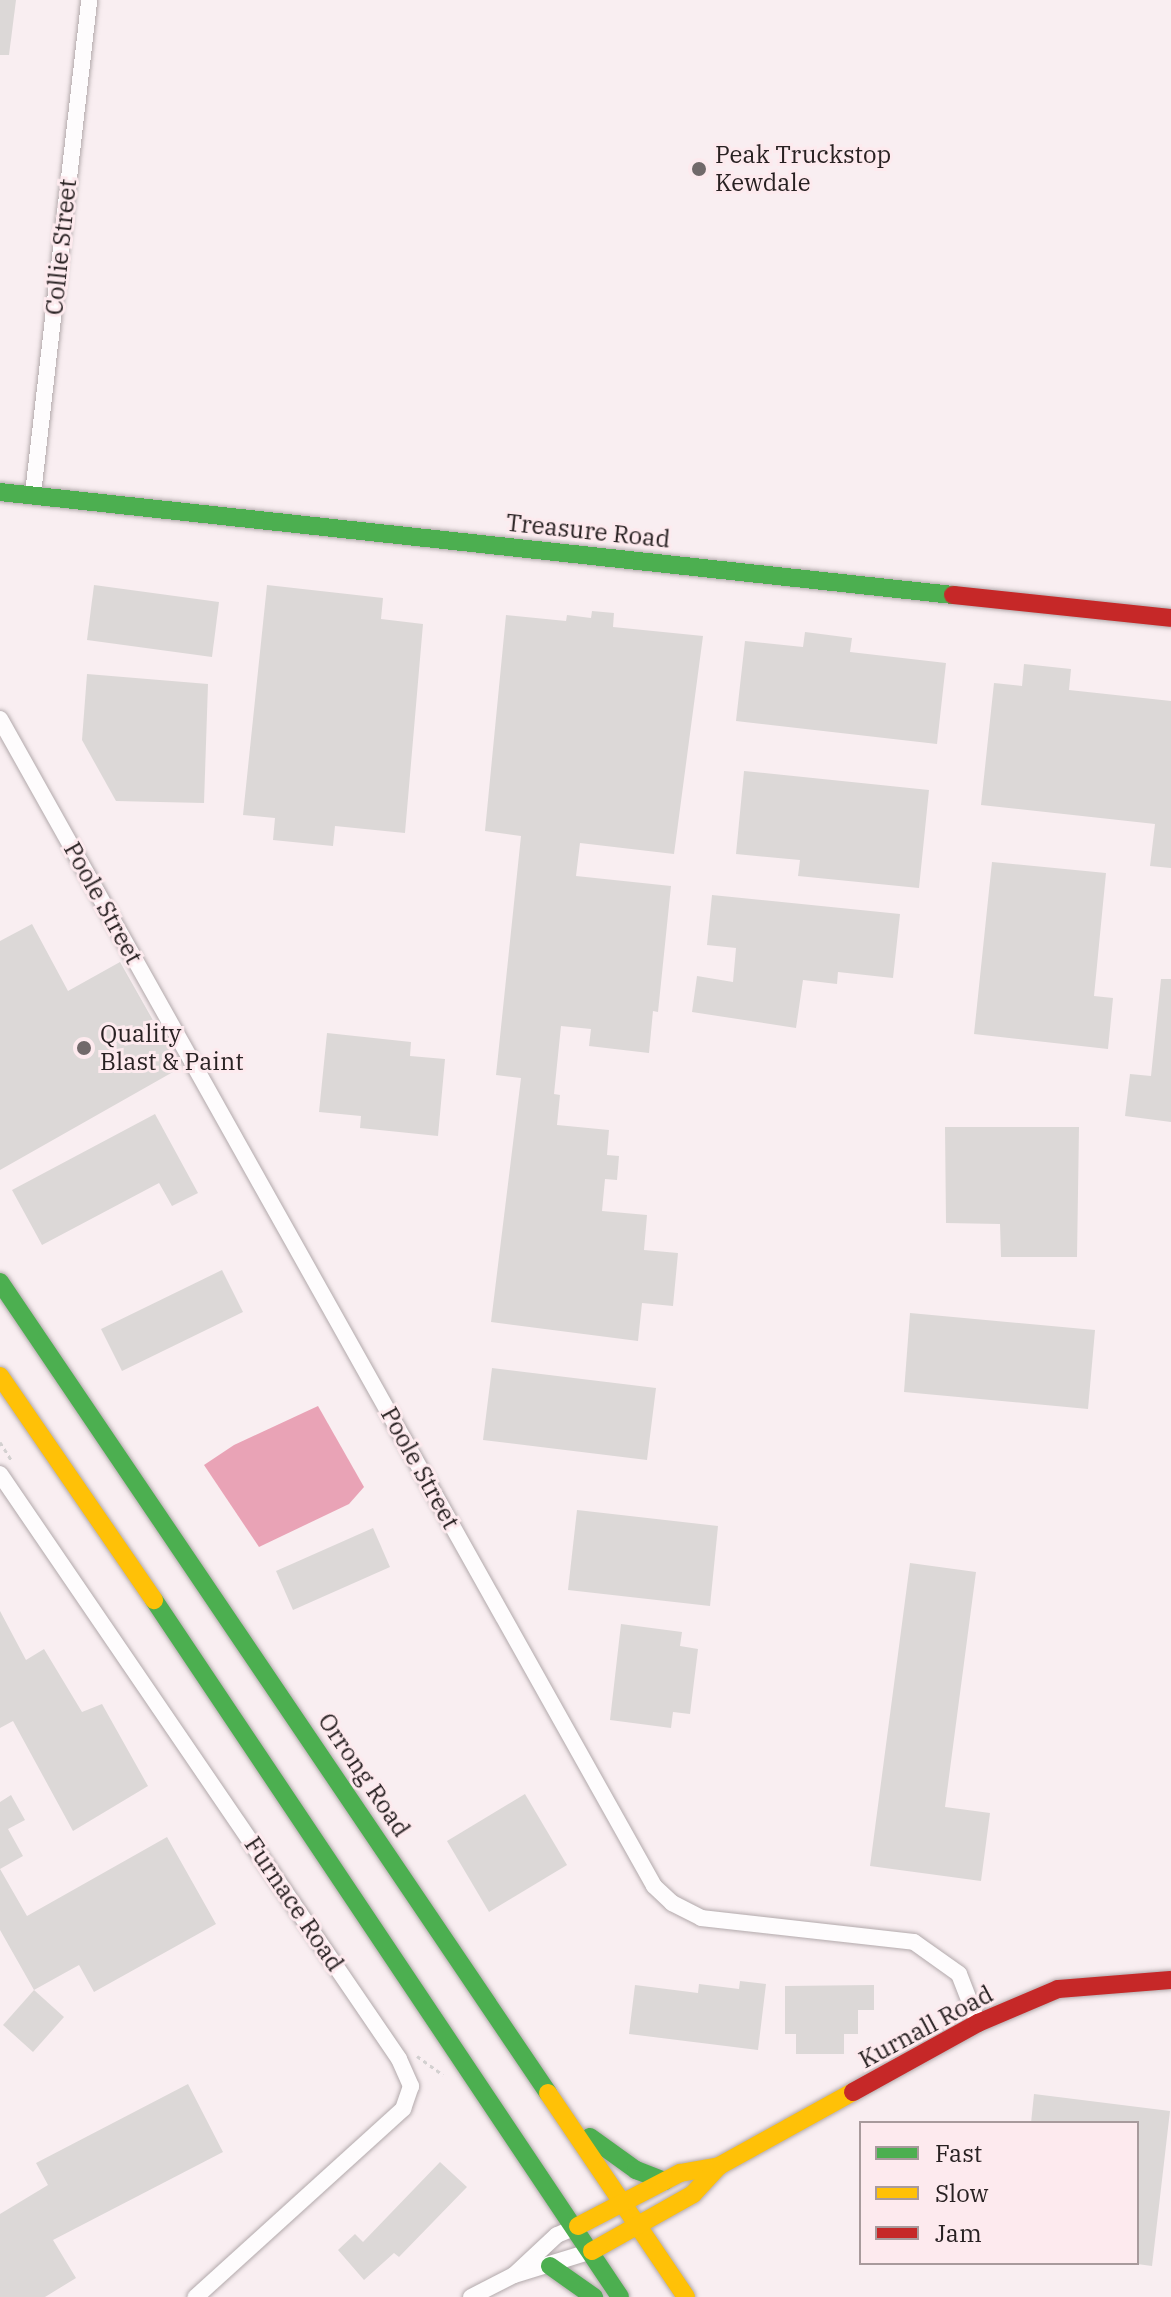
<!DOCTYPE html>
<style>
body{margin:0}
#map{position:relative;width:1171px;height:2297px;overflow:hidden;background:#f9eef1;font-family:"IBM Plex Serif",serif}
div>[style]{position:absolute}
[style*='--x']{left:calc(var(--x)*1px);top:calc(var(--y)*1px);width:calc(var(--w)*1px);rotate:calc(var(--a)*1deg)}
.water>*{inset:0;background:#e9a3b6}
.building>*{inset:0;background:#dcd8d7}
.path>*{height:3px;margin-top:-1.5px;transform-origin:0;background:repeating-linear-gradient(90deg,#d3d0d0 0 4px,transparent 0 8px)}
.roads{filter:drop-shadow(0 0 2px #b2a9ab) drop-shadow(0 0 2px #b2a9ab)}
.street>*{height:16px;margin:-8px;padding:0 8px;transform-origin:8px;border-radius:8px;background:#fefcfd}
.fast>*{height:18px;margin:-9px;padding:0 9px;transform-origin:9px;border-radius:9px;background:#4caf50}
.slow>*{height:18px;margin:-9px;padding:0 9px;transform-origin:9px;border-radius:9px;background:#ffc107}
.jam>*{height:18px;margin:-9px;padding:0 9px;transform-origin:9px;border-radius:9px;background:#c62828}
.dots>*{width:22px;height:22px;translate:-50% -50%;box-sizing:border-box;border:4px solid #fdeaee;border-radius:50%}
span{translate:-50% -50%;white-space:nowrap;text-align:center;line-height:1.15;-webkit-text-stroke:6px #fdeaee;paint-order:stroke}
.poi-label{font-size:24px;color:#282122}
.left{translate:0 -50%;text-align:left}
.street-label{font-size:24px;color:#282122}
.legend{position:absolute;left:859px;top:2121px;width:280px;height:144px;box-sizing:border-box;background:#fdeaee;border:2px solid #a89a9c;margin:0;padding:10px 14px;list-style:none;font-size:24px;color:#282122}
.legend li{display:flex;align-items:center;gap:16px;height:40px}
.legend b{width:40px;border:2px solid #a89a9c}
</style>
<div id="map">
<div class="water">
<i style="clip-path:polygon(318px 1406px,364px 1487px,349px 1504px,259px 1547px,204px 1465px,234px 1445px)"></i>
</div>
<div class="building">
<i style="clip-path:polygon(0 0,16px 0,9px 55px,0 55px)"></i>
<i style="clip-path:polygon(94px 585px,219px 602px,212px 657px,87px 640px)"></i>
<i style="clip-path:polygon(267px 585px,383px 598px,381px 619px,423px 624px,405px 833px,335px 826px,333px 846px,273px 840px,275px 818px,243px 815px)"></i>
<i style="clip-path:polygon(592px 611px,614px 613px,613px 627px,703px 636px,674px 854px,580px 843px,576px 876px,671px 886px,658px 1012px,653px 1011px,649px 1053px,589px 1046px,591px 1029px,561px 1026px,554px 1094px,560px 1095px,557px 1125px,609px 1130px,607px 1155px,619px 1156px,617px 1180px,605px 1179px,602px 1211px,647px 1215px,644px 1250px,678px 1253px,673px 1306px,642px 1303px,638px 1341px,491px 1322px,521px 1078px,496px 1075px,521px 836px,485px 831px,506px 615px,566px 621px,567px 615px,591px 618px)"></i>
<i style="clip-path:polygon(805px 632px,852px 638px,850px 652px,946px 663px,937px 744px,736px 721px,745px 641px,803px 647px)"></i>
<i style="clip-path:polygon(1024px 664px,1071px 669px,1069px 690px,1171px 701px,1171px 868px,1150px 866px,1155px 824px,981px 805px,994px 683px,1022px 686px)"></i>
<i style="clip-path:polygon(87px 674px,208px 684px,204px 803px,116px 801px,82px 740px)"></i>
<i style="clip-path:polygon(744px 771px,929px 790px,919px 888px,798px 876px,800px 860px,736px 854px)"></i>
<i style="clip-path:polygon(992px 862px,1106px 873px,1094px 996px,1113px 998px,1108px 1049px,974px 1034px)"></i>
<i style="clip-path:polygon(712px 895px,900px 914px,893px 978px,838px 972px,837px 984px,803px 980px,796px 1028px,692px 1012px,697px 976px,733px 982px,736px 948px,707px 945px)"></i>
<i style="clip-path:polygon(32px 924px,68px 991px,120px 962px,180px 1068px,0 1170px,0 941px)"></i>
<i style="clip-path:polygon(1161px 979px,1171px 979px,1171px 1122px,1125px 1116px,1130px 1074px,1151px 1076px)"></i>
<i style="clip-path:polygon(327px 1033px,411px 1042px,410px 1056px,445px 1059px,438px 1136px,360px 1128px,361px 1116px,319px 1112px)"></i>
<i style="clip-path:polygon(155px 1114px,198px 1193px,172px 1206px,159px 1183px,42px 1245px,12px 1190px)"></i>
<i style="clip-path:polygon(945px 1127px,1079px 1127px,1077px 1257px,1001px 1257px,1000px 1224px,946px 1223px)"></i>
<i style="clip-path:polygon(222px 1270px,243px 1312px,122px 1371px,101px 1329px)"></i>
<i style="clip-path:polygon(910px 1313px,1095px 1330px,1088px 1409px,904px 1392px)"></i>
<i style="clip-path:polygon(492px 1368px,656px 1388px,647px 1460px,483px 1440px)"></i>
<i style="clip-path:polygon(577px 1510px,718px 1526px,710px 1606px,568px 1590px)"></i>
<i style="clip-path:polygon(373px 1528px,390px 1567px,293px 1610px,276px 1571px)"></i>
<i style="clip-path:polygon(910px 1563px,976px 1572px,945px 1807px,990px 1813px,981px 1881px,870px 1866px)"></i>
<i style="clip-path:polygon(0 1611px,26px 1660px,44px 1649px,82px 1712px,102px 1704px,148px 1786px,73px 1831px,13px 1721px,0 1728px)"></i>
<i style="clip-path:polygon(621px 1624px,682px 1632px,680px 1646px,698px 1649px,690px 1714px,673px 1712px,671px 1728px,610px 1720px)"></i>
<i style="clip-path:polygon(525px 1794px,567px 1865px,489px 1912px,447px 1841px)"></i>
<i style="clip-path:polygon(11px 1795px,25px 1820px,8px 1829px,23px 1856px,0 1869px,27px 1916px,167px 1837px,216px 1924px,94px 1992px,79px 1965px,34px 1990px,0 1930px,0 1802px)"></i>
<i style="clip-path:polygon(740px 1981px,766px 1984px,758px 2050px,629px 2034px,635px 1985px,698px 1993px,699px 1984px,739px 1989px)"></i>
<i style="clip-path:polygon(874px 1985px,874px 2010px,858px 2010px,858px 2034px,844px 2034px,844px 2054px,796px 2054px,796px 2034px,785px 2034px,785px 1986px)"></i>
<i style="clip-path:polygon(34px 1990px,64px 2017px,33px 2052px,3px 2025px)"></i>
<i style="clip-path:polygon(188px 2084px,223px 2152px,53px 2240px,76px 2278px,45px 2297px,0 2297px,0 2214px,48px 2185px,36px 2163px)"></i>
<i style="clip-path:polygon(1034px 2094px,1170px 2111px,1152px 2266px,1137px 2264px,1137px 2123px,1031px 2123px)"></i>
<i style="clip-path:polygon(440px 2162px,467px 2187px,399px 2257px,394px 2253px,364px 2280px,338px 2250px,355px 2234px,363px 2242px)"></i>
</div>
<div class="path">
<i style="--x:0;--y:1442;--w:22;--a:58"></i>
<i style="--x:417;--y:2056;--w:32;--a:36"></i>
</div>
<div class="roads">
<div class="street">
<i style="--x:33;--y:494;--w:497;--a:-83.5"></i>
<i style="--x:0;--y:719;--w:1338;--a:60.73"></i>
<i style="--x:654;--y:1886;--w:25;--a:43"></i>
<i style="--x:672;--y:1903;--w:33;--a:27"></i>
<i style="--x:701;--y:1918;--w:214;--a:6.4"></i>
<i style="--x:914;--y:1942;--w:55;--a:35.4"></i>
<i style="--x:959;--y:1974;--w:53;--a:68.8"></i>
<i style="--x:0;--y:1474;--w:708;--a:55.7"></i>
<i style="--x:399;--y:2059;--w:30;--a:66"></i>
<i style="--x:411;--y:2086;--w:24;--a:109"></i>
<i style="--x:403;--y:2109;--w:280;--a:137.8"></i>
<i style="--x:515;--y:2274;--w:57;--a:-42.9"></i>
<i style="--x:557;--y:2235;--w:23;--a:-23"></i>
<i style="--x:471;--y:2297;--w:48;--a:-27.1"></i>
<i style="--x:514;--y:2275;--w:82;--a:-17.1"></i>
</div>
<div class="fast">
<i style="--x:0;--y:492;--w:959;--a:6.17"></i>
<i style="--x:0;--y:1282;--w:979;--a:55.95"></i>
<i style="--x:154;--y:1600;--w:838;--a:56.23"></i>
<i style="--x:590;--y:2137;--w:57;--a:35.7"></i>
<i style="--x:636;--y:2170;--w:31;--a:21"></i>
<i style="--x:550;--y:2266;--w:54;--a:35.2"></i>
</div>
<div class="slow">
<i style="--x:0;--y:1376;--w:272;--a:55.5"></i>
<i style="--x:548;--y:2093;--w:246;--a:55.9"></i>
<i style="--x:578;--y:2226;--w:115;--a:-27.5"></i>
<i style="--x:680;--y:2173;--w:40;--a:-10"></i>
<i style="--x:592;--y:2251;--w:116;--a:-29.4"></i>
<i style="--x:693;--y:2194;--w:38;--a:-47"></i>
<i style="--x:719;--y:2166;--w:153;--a:-28.9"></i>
</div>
<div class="jam">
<i style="--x:953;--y:595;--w:219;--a:6"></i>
<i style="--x:853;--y:2092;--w:143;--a:-28.9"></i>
<i style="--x:978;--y:2023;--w:87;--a:-23"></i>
<i style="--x:1058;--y:1989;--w:113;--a:-4.6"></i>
</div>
</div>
<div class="dots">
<i style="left:699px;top:169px;background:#71696a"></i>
<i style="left:84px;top:1048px;background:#71696a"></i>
</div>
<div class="poi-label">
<span class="left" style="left:715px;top:169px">Peak Truckstop<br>Kewdale</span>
<span class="left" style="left:100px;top:1048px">Quality<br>Blast &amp; Paint</span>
</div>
<div class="street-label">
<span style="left:61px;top:247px;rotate:-84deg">Collie Street</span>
<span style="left:588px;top:531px;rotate:6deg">Treasure Road</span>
<span style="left:103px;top:903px;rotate:61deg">Poole Street</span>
<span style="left:420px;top:1468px;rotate:61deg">Poole Street</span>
<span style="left:364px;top:1775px;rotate:56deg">Orrong Road</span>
<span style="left:294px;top:1904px;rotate:56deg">Furnace Road</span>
<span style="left:926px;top:2027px;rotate:-28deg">Kurnall Road</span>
</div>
<ul class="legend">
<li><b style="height:10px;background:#4caf50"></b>Fast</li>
<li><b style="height:10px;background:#ffc107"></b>Slow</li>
<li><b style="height:10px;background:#c62828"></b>Jam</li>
</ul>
</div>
